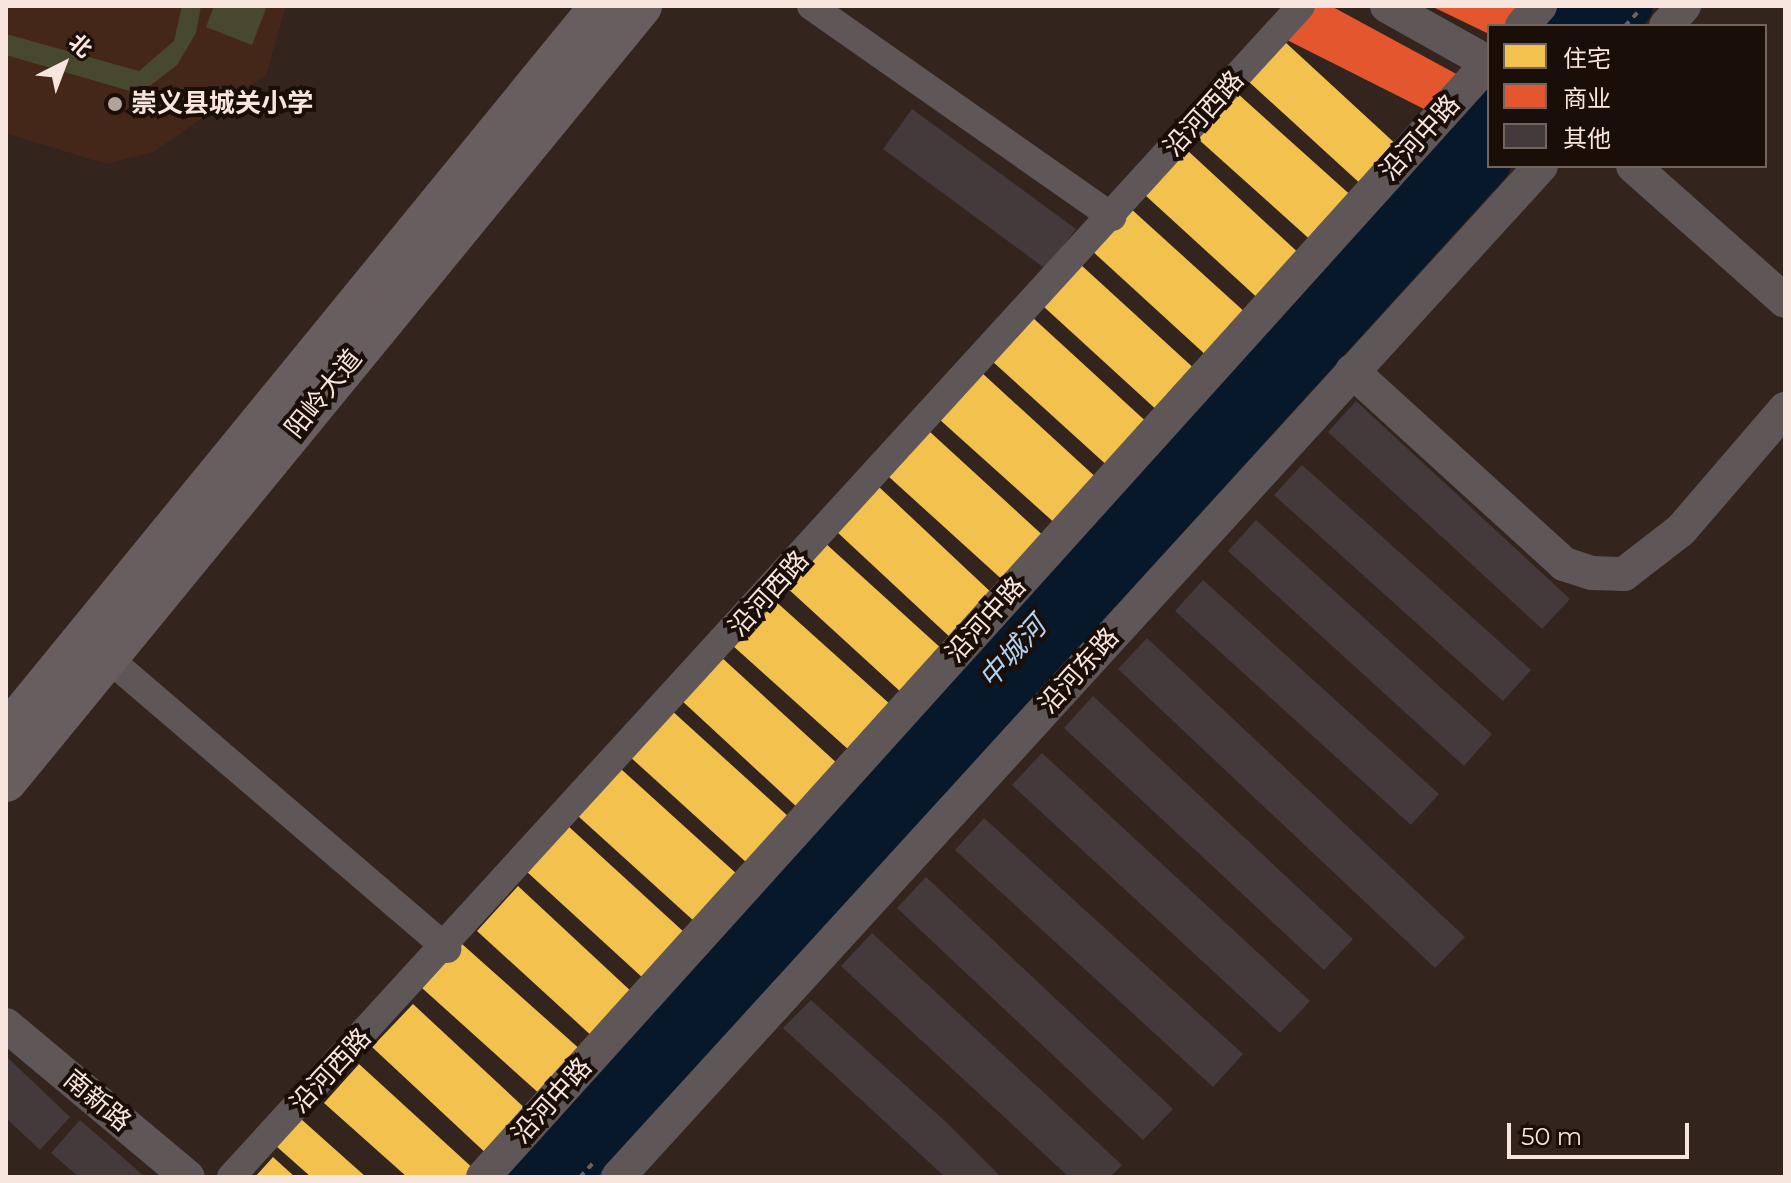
<!DOCTYPE html>
<meta charset="utf-8">
<style>
body{margin:0}
#map{position:relative;width:1791px;height:1183px;overflow:hidden;background:#33241e;font-family:Montserrat,"Noto Sans SC",sans-serif}
div>[style]{position:absolute}
[style*='--x']{left:calc(var(--x)*1px);top:calc(var(--y)*1px);width:calc(var(--w)*1px);rotate:calc(var(--a)*1deg)}
.built>*{inset:0;background:#45271a}
.green>*{inset:0;background:#47482e}
.homes>*{inset:0;background:#f2c14e}
.shops>*{inset:0;background:#e4572e}
.river>*{height:44px;margin:-22px;padding:0 22px;transform-origin:22px;border-radius:22px;background:#07182a}
.building>*{inset:0;background:#443a3c}
.path>*{height:4px;margin-top:-2px;transform-origin:0;background:repeating-linear-gradient(90deg,#6a6260 0 6px,transparent 0 12px)}
.minor>*{height:28px;margin:-14px;padding:0 14px;transform-origin:14px;border-radius:14px;background:#5e5657}
.tertiary>*{height:34px;margin:-17px;padding:0 17px;transform-origin:17px;border-radius:17px;background:#5e5657}
.primary>*{height:42px;margin:-21px;padding:0 21px;transform-origin:21px;border-radius:21px;background:#695e5f}
.dots>*{width:22px;height:22px;translate:-50% -50%;box-sizing:border-box;border:4px solid #1a0e09;border-radius:50%}
span{translate:-50% -50%;white-space:nowrap;text-align:center;line-height:1.15;-webkit-text-stroke:8px #1a0e09;paint-order:stroke}
.poi-label{font-size:26px;color:#f8e6de;font-weight:700}
.left{translate:0 -50%;text-align:left}
.street-label{font-size:26px;color:#f8e6de}
.water-label{font-size:28px;color:#b0d3f6;font-style:italic}
.frame{position:absolute;inset:0;border:8px solid #f8e6de;pointer-events:none}
.legend{position:absolute;left:1487px;top:24px;width:280px;height:144px;box-sizing:border-box;background:#1a0e09;border:2px solid #73645e;margin:0;padding:10px 14px;list-style:none;font-size:24px;color:#f8e6de}
.legend li{display:flex;align-items:center;gap:16px;height:40px}
.legend b{width:40px;border:2px solid #73645e}
.north{position:absolute;left:24px;top:24px;width:80px;height:80px;-webkit-text-stroke:6px #1a0e09;paint-order:stroke;rotate:42deg;font-size:22px;font-weight:700;line-height:32px;text-align:center;color:#f8e6de}
.north::after{content:'';display:block;margin:auto;width:28px;height:36px;background:#f8e6de;clip-path:polygon(50% 0,100% 100%,50% 72%,0 100%)}
.scale{position:absolute;left:1507px;top:1123px;width:182px;height:36px;box-sizing:border-box;border:4px solid #f8e6de;border-top:0;padding-left:10px;font-size:24px;line-height:28px;white-space:nowrap;color:#f8e6de;-webkit-text-stroke:6px #1a0e09;paint-order:stroke}
</style>
<div id="map">
<div class="built">
<i style="clip-path:polygon(6px 6px,286px 6px,266px 75px,153px 152px,106px 164px,6px 133px)"></i>
</div>
<div class="green">
<i style="clip-path:polygon(182px 6px,201px 6px,196px 33px,177px 65px,147px 88px,130px 91px,6px 55px,6px 34px,139px 71px,174px 41px)"></i>
<i style="clip-path:polygon(214px 6px,267px 6px,252px 45px,206px 27px)"></i>
</div>
<div class="homes">
<i style="clip-path:polygon(1284px 41px,1399px 147px,1364px 187px,1248px 81px)"></i>
<i style="clip-path:polygon(1237px 93px,1355px 199px,1315px 244px,1197px 138px)"></i>
<i style="clip-path:polygon(1187px 150px,1303px 257px,1262px 302px,1145px 195px)"></i>
<i style="clip-path:polygon(1129px 207px,1247px 314px,1208px 357px,1090px 249px)"></i>
<i style="clip-path:polygon(1080px 264px,1198px 372px,1160px 413px,1043px 306px)"></i>
<i style="clip-path:polygon(1032px 317px,1151px 426px,1111px 469px,992px 361px)"></i>
<i style="clip-path:polygon(981px 372px,1100px 481px,1058px 526px,939px 419px)"></i>
<i style="clip-path:polygon(929px 431px,1048px 540px,1007px 584px,888px 476px)"></i>
<i style="clip-path:polygon(878px 486px,995px 596px,953px 640px,836px 531px)"></i>
<i style="clip-path:polygon(824px 542px,943px 650px,903px 694px,785px 586px)"></i>
<i style="clip-path:polygon(773px 599px,891px 705px,850px 751px,732px 645px)"></i>
<i style="clip-path:polygon(720px 656px,839px 765px,799px 809px,680px 699px)"></i>
<i style="clip-path:polygon(670px 709px,789px 817px,747px 863px,628px 755px)"></i>
<i style="clip-path:polygon(621px 769px,738px 875px,695px 922px,578px 816px)"></i>
<i style="clip-path:polygon(567px 825px,685px 933px,644px 979px,526px 871px)"></i>
<i style="clip-path:polygon(518px 886px,634px 994px,594px 1038px,477px 931px)"></i>
<i style="clip-path:polygon(462px 944px,582px 1051px,542px 1096px,422px 988px)"></i>
<i style="clip-path:polygon(413px 1004px,530px 1113px,490px 1157px,372px 1047px)"></i>
<i style="clip-path:polygon(359px 1064px,476px 1171px,470px 1177px,407px 1177px,324px 1103px)"></i>
<i style="clip-path:polygon(301px 1119px,366px 1177px,311px 1177px,276px 1146px)"></i>
<i style="clip-path:polygon(273px 1157px,295px 1177px,255px 1177px)"></i>
</div>
<div class="shops">
<i style="clip-path:polygon(1314px 6px,1331px 6px,1462px 77px,1432px 113px,1287px 40px)"></i>
<i style="clip-path:polygon(1431px 6px,1529px 6px,1513px 26px,1489px 26px,1489px 34px)"></i>
</div>
<div class="river">
<i style="--x:1565;--y:26;--w:28;--a:-46"></i>
<i style="--x:1613;--y:26;--w:27;--a:-48"></i>
<i style="--x:518;--y:1177;--w:1443;--a:-47.7"></i>
<i style="--x:567;--y:1177;--w:1371;--a:-47.72"></i>
</div>
<div class="building">
<i style="clip-path:polygon(912px 109px,1076px 229px,1046px 269px,883px 149px)"></i>
<i style="clip-path:polygon(1356px 401px,1570px 599px,1542px 629px,1328px 432px)"></i>
<i style="clip-path:polygon(1302px 465px,1531px 670px,1503px 701px,1274px 495px)"></i>
<i style="clip-path:polygon(1256px 520px,1492px 734px,1464px 766px,1228px 551px)"></i>
<i style="clip-path:polygon(1203px 580px,1439px 794px,1411px 825px,1175px 611px)"></i>
<i style="clip-path:polygon(1147px 638px,1465px 937px,1435px 968px,1118px 669px)"></i>
<i style="clip-path:polygon(1093px 696px,1353px 939px,1324px 970px,1064px 728px)"></i>
<i style="clip-path:polygon(1042px 753px,1310px 1001px,1280px 1033px,1012px 785px)"></i>
<i style="clip-path:polygon(984px 818px,1243px 1054px,1213px 1087px,955px 850px)"></i>
<i style="clip-path:polygon(926px 877px,1173px 1109px,1143px 1140px,897px 908px)"></i>
<i style="clip-path:polygon(872px 933px,1122px 1165px,1110px 1177px,1069px 1177px,841px 966px)"></i>
<i style="clip-path:polygon(811px 1000px,947px 1123px,1001px 1177px,945px 1177px,783px 1028px)"></i>
<i style="clip-path:polygon(8px 1058px,70px 1117px,40px 1150px,6px 1118px)"></i>
<i style="clip-path:polygon(80px 1120px,145px 1177px,79px 1177px,51px 1153px)"></i>
</div>
<div class="path">
<i style="--x:1625;--y:26;--w:22;--a:-47"></i>
<i style="--x:580;--y:1177;--w:18;--a:-47"></i>
</div>
<div class="minor">
<i style="--x:811;--y:6;--w:368;--a:35"></i>
<i style="--x:108;--y:658;--w:447;--a:40.6"></i>
<i style="--x:231;--y:1177;--w:1586;--a:-47.58"></i>
</div>
<div class="tertiary">
<i style="--x:1387;--y:6;--w:117;--a:29.2"></i>
<i style="--x:1522;--y:26;--w:27;--a:-48"></i>
<i style="--x:1666;--y:26;--w:27;--a:-48"></i>
<i style="--x:1633;--y:166;--w:203;--a:41.6"></i>
<i style="--x:1352;--y:371;--w:287;--a:42.3"></i>
<i style="--x:1564;--y:564;--w:29;--a:18"></i>
<i style="--x:1592;--y:573;--w:32;--a:2"></i>
<i style="--x:1624;--y:574;--w:72;--a:-37.7"></i>
<i style="--x:1681;--y:530;--w:160;--a:-49.3"></i>
<i style="--x:6;--y:1025;--w:237;--a:39.9"></i>
<i style="--x:483;--y:1177;--w:1502;--a:-47.94"></i>
<i style="--x:618;--y:1177;--w:1369;--a:-47.61"></i>
</div>
<div class="primary">
<i style="--x:6;--y:734;--w:940;--a:-50.74"></i>
<i style="--x:6;--y:781;--w:1002;--a:-50.67"></i>
</div>
<div class="dots">
<i style="left:115px;top:104px;background:#b3a29b"></i>
</div>
<div class="poi-label">
<span class="left" style="left:131px;top:104px">崇义县城关小学</span>
</div>
<div class="street-label">
<span style="left:1204px;top:114px;rotate:-48deg">沿河西路</span>
<span style="left:1420px;top:138px;rotate:-48deg">沿河中路</span>
<span style="left:324px;top:394px;rotate:-51deg">阳岭大道</span>
<span style="left:769px;top:594px;rotate:-48deg">沿河西路</span>
<span style="left:986px;top:620px;rotate:-48deg">沿河中路</span>
<span style="left:1079px;top:671px;rotate:-48deg">沿河东路</span>
<span style="left:331px;top:1071px;rotate:-47deg">沿河西路</span>
<span style="left:97px;top:1101px;rotate:40deg">南新路</span>
<span style="left:552px;top:1101px;rotate:-48deg">沿河中路</span>
</div>
<div class="water-label">
<span style="left:1012px;top:652px;rotate:-48deg">中城河</span>
</div>
<div class="frame"></div>
<ul class="legend">
<li><b style="height:22px;background:#f2c14e"></b>住宅</li>
<li><b style="height:22px;background:#e4572e"></b>商业</li>
<li><b style="height:22px;background:#443a3c"></b>其他</li>
</ul>
<div class="north">北</div>
<div class="scale">50 m</div>
</div>
